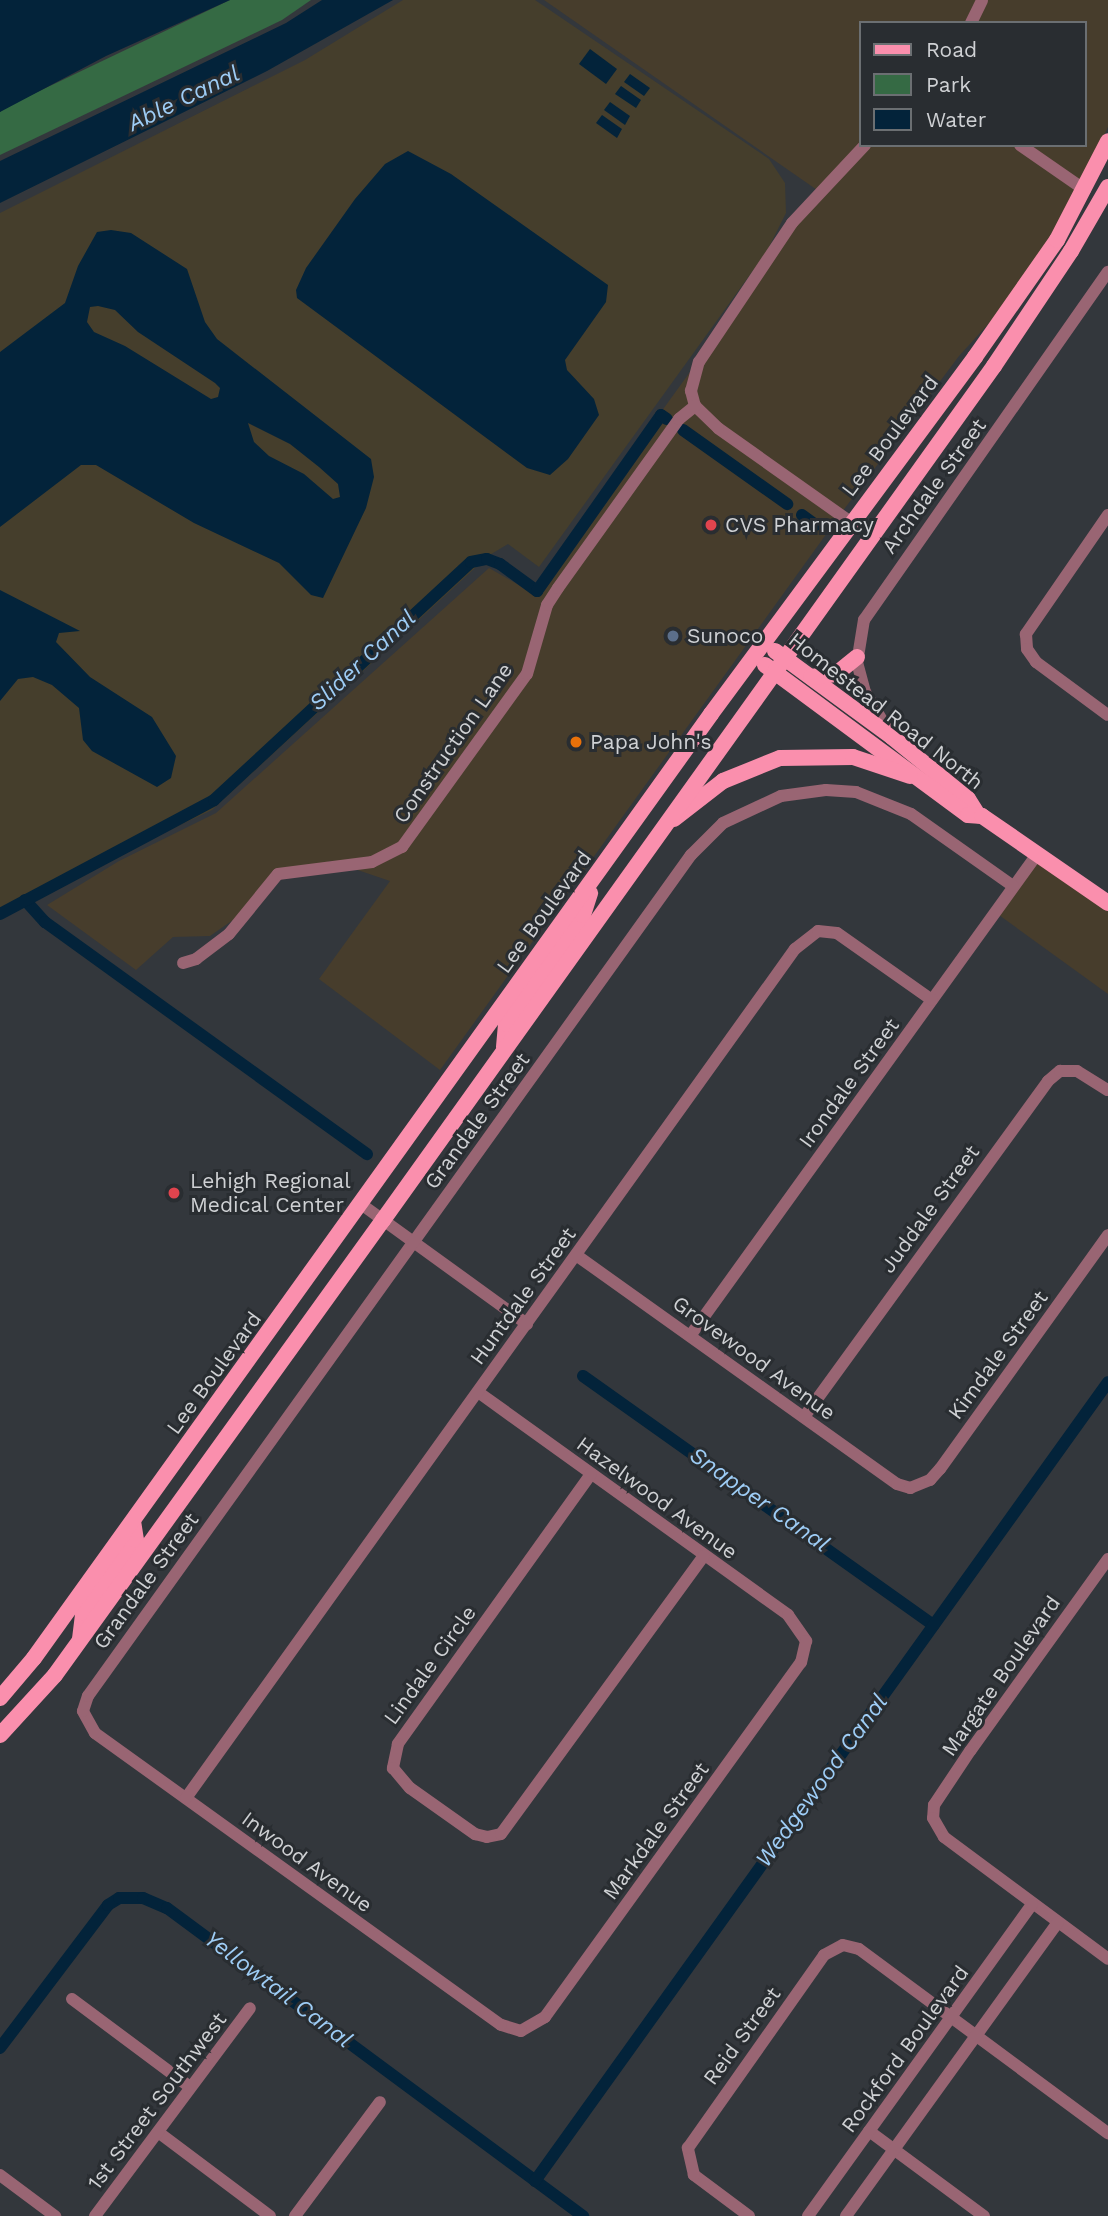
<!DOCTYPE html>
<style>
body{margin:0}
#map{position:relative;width:1108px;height:2216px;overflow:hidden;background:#33373c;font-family:"Work Sans",sans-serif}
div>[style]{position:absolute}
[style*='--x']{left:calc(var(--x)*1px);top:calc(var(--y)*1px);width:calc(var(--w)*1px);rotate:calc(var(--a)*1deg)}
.commercial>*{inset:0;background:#473d2c}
.industrial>*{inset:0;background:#453e2c}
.green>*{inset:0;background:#356a44}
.water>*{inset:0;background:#03233a}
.canal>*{height:12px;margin:-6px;padding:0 6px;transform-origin:6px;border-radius:6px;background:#03233a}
.minor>*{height:12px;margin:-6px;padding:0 6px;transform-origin:6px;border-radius:6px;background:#996573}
.major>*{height:16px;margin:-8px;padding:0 8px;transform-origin:8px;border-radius:8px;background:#fa8fad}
.dots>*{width:19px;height:19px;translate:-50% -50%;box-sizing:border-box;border:4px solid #292d31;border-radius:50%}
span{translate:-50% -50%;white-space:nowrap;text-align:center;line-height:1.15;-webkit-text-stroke:6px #292d31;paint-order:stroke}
.street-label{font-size:21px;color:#cfd1d4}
.poi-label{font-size:21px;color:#cfd1d4}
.left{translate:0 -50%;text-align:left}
.water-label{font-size:23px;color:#9ecdf6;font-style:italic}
.legend{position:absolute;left:859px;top:21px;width:228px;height:126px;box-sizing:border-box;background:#292d31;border:2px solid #6b6f72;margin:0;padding:9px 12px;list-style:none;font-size:21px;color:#cfd1d4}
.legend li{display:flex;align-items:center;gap:14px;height:35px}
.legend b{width:35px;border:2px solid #6b6f72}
</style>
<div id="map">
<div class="commercial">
<i style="clip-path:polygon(evenodd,544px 0,1108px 0,1108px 127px,1069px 208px,1000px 311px,959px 356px,845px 508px,440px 1070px,319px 979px,390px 881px,331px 861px,274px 878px,233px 920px,210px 936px,173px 937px,136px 970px,47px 905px,119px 861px,216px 813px,489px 568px,531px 592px,820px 192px,544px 0,861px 23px,1085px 23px,1085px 145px,861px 145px,861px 23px)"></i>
<i style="clip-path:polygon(1031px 855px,1108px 911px,1108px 994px,992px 910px)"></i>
</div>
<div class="industrial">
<i style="clip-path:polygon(403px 0,535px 0,769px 159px,785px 183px,786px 213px,767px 251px,539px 567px,508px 544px,488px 556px,212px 810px,11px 905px,0 920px,0 213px,305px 60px)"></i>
</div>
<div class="green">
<i style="clip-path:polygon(230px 0,311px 0,282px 20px,0 155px,0 112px,8px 106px)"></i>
</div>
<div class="water">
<i style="clip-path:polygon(0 0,230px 0,106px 56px,0 112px)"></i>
<i style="clip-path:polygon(322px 0,393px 0,267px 71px,0 203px,0 161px,286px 23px)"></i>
<i style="clip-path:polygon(590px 49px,617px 69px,606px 84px,579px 64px)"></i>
<i style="clip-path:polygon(630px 74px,650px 88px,644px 96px,624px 82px)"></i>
<i style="clip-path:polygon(621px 86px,641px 100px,636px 108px,615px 94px)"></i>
<i style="clip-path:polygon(610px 102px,630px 116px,625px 125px,604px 110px)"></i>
<i style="clip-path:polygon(602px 115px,622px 129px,617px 138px,596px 123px)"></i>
<i style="clip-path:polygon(408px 151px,451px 174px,608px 285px,606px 302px,565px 360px,567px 370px,594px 399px,599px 415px,568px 459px,550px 475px,527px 468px,297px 298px,296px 290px,306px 268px,355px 199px,385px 164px)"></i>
<i style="clip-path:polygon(evenodd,111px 230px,131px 233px,187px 269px,205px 322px,217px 339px,371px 459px,374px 477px,366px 508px,323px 598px,311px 595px,279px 563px,194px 523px,96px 465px,81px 465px,0 527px,0 352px,65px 303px,78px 266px,97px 232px,111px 230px,98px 306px,115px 310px,138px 332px,215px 383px,220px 388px,218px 397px,211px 399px,125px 346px,94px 332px,87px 322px,90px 307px,98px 306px,111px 230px,248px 423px,290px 444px,319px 467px,338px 484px,340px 497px,333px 499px,304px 474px,269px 456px,254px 442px,248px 423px)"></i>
<i style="clip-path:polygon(0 590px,80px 631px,59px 633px,56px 642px,90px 677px,152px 717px,176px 756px,171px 778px,157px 787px,92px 751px,83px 740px,79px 708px,52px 685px,33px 677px,18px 679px,0 701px)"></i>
</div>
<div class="canal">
<i style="--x:683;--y:430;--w:128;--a:35.4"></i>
<i style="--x:802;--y:515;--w:17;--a:36"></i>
<i style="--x:25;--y:900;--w:30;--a:48"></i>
<i style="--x:45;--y:922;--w:397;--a:35.8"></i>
<i style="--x:0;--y:914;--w:242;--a:-28"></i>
<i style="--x:214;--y:800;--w:350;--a:-42.8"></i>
<i style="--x:471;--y:562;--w:16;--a:-11"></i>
<i style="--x:487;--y:559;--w:14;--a:21"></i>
<i style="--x:500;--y:564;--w:46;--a:36.1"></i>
<i style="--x:537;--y:591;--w:215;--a:-54.8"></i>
<i style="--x:661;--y:415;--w:7;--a:34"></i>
<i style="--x:583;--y:1376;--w:430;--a:35.4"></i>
<i style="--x:0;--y:2048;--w:179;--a:-52.9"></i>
<i style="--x:108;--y:1905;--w:13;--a:-32"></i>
<i style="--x:119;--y:1898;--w:24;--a:0"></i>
<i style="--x:143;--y:1898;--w:26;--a:23"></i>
<i style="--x:167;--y:1908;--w:518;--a:36.52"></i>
<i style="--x:535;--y:2181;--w:983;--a:-54.35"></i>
</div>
<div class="minor">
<i style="--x:971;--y:23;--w:25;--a:-64"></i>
<i style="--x:1020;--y:145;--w:79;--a:34.7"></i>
<i style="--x:1108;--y:515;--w:145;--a:124.6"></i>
<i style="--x:1026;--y:634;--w:15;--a:86"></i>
<i style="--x:1027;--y:649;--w:16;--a:55"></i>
<i style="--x:1036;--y:662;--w:89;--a:36.4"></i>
<i style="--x:852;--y:523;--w:164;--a:-144.7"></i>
<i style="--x:718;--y:428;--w:32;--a:-136"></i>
<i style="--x:695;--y:406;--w:16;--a:-105"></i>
<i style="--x:691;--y:391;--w:30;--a:-75"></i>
<i style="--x:699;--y:362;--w:167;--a:-56.2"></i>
<i style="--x:792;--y:223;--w:107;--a:-46.9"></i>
<i style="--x:888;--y:730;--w:44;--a:-121.2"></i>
<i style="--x:865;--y:692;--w:30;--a:-105"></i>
<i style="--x:857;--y:663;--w:44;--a:-80.8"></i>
<i style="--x:864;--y:620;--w:425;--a:-55"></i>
<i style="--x:183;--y:963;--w:14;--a:-17"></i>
<i style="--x:196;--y:959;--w:41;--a:-37.1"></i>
<i style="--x:229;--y:934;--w:77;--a:-50.8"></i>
<i style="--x:278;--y:874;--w:95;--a:-7.3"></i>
<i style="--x:372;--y:862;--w:34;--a:-27"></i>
<i style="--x:402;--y:847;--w:213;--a:-54.2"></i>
<i style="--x:527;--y:674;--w:72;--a:-73.8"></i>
<i style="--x:547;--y:605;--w:20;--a:-57"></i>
<i style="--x:558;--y:588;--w:208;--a:-54.4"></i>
<i style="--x:679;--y:419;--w:21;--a:-39"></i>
<i style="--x:361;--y:1204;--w:205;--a:35.9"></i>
<i style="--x:576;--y:1255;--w:394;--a:35.5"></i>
<i style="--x:897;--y:1484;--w:14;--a:17"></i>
<i style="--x:910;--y:1488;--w:22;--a:-22"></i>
<i style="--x:930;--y:1480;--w:15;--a:-48"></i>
<i style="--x:940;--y:1469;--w:288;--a:-54.3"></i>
<i style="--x:690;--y:1336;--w:595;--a:-54.23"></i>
<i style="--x:478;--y:1392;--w:382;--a:35.7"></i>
<i style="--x:788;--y:1615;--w:32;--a:55"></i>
<i style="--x:806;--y:1641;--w:22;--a:103"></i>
<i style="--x:801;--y:1662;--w:438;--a:125.8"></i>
<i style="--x:545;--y:2017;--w:28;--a:150"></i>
<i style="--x:521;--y:2031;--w:21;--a:-163"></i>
<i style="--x:501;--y:2025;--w:500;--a:-144.28"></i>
<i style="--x:95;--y:1733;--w:25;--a:-119"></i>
<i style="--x:83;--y:1711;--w:16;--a:-72"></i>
<i style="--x:88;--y:1696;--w:1035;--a:-54.36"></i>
<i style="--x:691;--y:855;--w:45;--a:-45"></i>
<i style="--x:723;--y:823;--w:64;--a:-25"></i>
<i style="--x:781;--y:796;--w:45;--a:-7.6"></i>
<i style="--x:826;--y:790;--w:30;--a:4"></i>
<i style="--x:856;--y:792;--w:59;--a:21.8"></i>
<i style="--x:911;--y:814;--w:125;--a:35.2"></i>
<i style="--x:804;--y:1417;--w:415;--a:-54"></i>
<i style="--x:1048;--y:1081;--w:16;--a:-40"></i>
<i style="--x:1060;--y:1071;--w:17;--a:0"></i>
<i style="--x:1077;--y:1071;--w:36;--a:32"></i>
<i style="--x:591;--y:1474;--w:332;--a:125.6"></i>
<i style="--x:398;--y:1744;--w:25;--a:102"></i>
<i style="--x:393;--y:1768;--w:26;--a:50"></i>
<i style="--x:410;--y:1788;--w:80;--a:35.3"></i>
<i style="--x:475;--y:1834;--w:12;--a:14"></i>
<i style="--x:487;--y:1837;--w:14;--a:-12"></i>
<i style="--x:501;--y:1834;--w:344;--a:-53.9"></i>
<i style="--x:1108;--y:1559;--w:236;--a:125.7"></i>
<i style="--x:970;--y:1751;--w:65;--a:123.7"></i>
<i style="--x:934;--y:1805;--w:13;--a:94"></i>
<i style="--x:933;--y:1818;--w:22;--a:60"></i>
<i style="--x:944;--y:1837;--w:204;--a:36.6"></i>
<i style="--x:186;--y:1798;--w:1045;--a:-54.35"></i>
<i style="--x:795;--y:949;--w:29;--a:-38"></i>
<i style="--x:818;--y:931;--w:19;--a:6"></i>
<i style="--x:837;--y:933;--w:116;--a:35.2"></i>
<i style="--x:72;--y:1999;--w:147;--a:36.7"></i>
<i style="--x:869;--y:2131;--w:143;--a:36.5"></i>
<i style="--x:158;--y:2132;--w:140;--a:36.9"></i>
<i style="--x:0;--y:2175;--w:69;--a:36.7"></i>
<i style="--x:95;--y:2216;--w:259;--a:-53.3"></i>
<i style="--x:295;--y:2216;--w:142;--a:-53.3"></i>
<i style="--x:749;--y:2216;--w:69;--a:-143.3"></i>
<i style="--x:694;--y:2175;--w:28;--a:-103"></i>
<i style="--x:688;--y:2148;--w:236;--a:-54.8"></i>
<i style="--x:824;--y:1955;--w:21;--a:-28"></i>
<i style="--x:843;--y:1945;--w:16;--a:14"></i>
<i style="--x:859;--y:1949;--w:310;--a:36.5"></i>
<i style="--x:808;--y:2216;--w:384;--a:-54.3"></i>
<i style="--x:846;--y:2216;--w:362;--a:-54.2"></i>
</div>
<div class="major">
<i style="--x:775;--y:651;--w:145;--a:36.3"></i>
<i style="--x:892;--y:737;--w:98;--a:39.2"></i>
<i style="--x:968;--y:799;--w:19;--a:58"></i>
<i style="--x:765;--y:665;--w:252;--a:36.5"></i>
<i style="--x:968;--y:815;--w:14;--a:4"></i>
<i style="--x:982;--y:816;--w:153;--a:34.6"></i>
<i style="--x:811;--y:677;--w:25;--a:-7"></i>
<i style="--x:836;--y:674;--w:27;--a:-39"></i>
<i style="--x:674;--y:819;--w:62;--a:-37.8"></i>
<i style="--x:723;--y:781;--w:61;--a:-22"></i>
<i style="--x:780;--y:758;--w:73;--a:-0.8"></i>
<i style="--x:853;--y:757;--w:60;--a:18.4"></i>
<i style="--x:504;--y:1047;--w:23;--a:-85"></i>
<i style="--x:506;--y:1024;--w:133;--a:-54.8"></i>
<i style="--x:583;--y:915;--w:23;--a:-72"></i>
<i style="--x:80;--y:1639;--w:26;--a:-83"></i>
<i style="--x:83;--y:1613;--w:90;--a:-54"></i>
<i style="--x:136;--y:1540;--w:19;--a:-99"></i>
<i style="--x:0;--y:1698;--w:52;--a:-49.6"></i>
<i style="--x:34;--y:1658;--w:1162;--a:-54.35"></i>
<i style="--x:711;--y:714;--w:444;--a:-53.5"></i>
<i style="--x:975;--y:357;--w:143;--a:-55"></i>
<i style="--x:1057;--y:240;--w:111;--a:-62.7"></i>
<i style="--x:0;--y:1735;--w:81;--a:-47.5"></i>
<i style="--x:55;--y:1675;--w:561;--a:-54.21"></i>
<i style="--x:383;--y:1220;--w:1050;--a:-54.42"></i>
<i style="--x:994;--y:366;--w:138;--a:-56.2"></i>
<i style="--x:1071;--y:251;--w:74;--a:-60"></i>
</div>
<div class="dots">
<i style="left:711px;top:525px;background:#e0444e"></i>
<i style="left:673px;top:636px;background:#5c6f8a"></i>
<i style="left:576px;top:742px;background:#e8710a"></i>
<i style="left:174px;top:1193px;background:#e0444e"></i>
</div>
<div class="street-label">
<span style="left:890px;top:436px;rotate:-53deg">Lee Boulevard</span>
<span style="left:934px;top:486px;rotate:-54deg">Archdale Street</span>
<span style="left:886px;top:711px;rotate:38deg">Homestead Road North</span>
<span style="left:453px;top:743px;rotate:-55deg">Construction Lane</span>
<span style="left:544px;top:912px;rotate:-54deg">Lee Boulevard</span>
<span style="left:849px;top:1083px;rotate:-54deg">Irondale Street</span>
<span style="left:477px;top:1121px;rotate:-54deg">Grandale Street</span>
<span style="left:930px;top:1209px;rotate:-54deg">Juddale Street</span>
<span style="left:523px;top:1296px;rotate:-54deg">Huntdale Street</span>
<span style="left:998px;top:1355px;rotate:-54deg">Kimdale Street</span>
<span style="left:754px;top:1358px;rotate:36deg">Grovewood Avenue</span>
<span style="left:214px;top:1373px;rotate:-54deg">Lee Boulevard</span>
<span style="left:657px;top:1498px;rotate:36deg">Hazelwood Avenue</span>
<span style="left:146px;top:1581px;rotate:-54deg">Grandale Street</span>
<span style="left:430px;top:1665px;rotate:-54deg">Lindale Circle</span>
<span style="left:1001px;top:1676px;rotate:-55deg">Margate Boulevard</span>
<span style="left:656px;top:1831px;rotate:-54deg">Markdale Street</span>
<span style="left:307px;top:1862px;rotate:36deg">Inwood Avenue</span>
<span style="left:742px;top:2036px;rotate:-54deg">Reid Street</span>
<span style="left:905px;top:2049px;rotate:-54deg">Rockford Boulevard</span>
<span style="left:157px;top:2101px;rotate:-53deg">1st Street Southwest</span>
</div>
<div class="poi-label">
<span class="left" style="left:725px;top:525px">CVS Pharmacy</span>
<span class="left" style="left:687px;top:636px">Sunoco</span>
<span class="left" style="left:590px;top:742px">Papa John's</span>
<span class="left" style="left:190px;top:1193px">Lehigh Regional<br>Medical Center</span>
</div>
<div class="water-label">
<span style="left:184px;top:99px;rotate:-26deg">Able Canal</span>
<span style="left:363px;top:661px;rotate:-43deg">Slider Canal</span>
<span style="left:759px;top:1500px;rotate:35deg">Snapper Canal</span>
<span style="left:822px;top:1781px;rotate:-54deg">Wedgewood Canal</span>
<span style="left:278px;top:1990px;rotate:37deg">Yellowtail Canal</span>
</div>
<ul class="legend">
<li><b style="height:9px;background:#fa8fad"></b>Road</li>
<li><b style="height:19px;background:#356a44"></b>Park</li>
<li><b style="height:19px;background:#03233a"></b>Water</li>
</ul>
</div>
